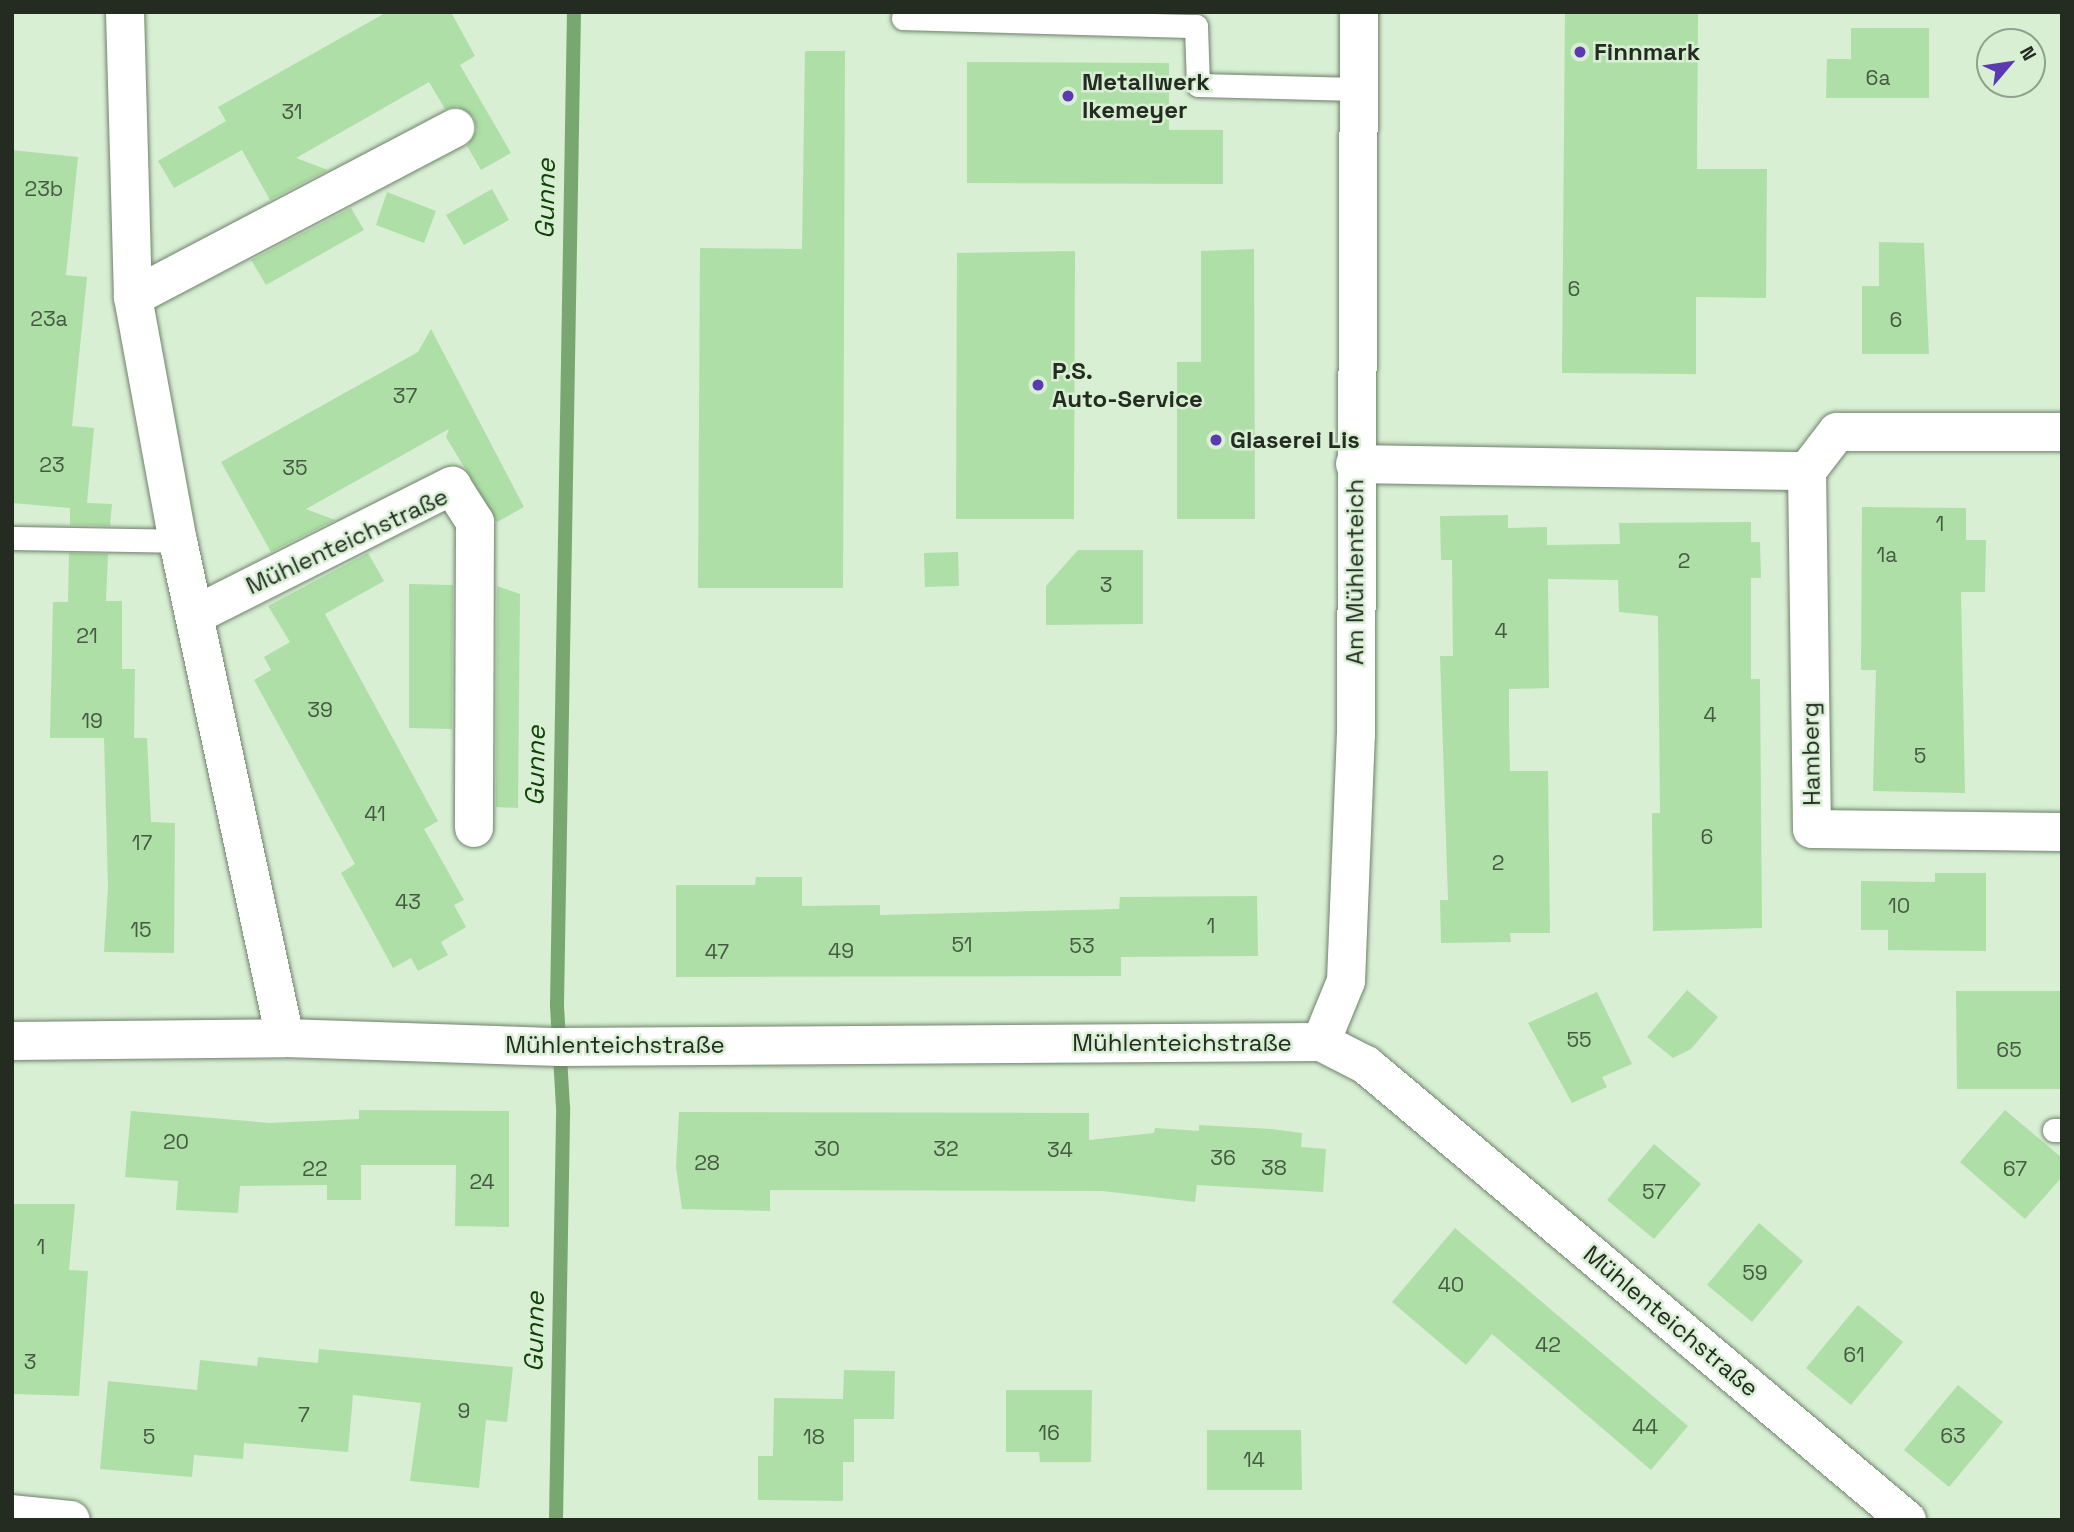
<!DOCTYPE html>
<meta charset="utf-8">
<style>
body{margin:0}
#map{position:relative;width:2074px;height:1532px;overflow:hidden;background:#d8efd4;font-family:"Space Grotesk",sans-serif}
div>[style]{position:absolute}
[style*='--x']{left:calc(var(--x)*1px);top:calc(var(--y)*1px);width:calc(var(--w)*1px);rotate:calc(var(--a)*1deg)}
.stream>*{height:14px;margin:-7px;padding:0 7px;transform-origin:7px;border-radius:7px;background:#78a770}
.building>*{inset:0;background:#aedfa6}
.roads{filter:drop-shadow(0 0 2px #6e826a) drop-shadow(0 0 2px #6e826a)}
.lane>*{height:23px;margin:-11.5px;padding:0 11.5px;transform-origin:11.5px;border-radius:11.5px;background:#fff}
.street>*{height:38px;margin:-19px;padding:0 19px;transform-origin:19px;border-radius:19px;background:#fff}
.dots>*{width:19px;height:19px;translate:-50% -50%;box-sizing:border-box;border:4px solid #d8efd4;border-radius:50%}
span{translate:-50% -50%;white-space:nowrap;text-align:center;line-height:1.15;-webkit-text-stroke:5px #d8efd4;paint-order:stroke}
.number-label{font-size:21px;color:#465943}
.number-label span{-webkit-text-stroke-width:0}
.poi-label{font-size:24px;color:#242c22;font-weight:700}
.left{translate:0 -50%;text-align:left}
.street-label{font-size:24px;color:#242c22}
.water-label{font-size:26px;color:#114007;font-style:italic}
.frame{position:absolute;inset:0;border:14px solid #242c22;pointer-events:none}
.north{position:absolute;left:1976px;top:28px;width:70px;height:70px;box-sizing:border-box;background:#d8efd4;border:2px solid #90a18d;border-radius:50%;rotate:61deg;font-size:19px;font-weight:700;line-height:28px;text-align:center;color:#242c22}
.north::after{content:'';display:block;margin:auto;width:24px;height:32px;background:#5b39b1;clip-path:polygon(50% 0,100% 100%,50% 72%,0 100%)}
</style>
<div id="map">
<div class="stream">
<i style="--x:556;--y:1520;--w:413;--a:-89"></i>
<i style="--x:563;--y:1107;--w:102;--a:-93.4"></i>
<i style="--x:557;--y:1005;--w:993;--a:-89.02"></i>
</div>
<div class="building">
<i style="clip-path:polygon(387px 12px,451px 12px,475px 56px,460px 65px,511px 153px,481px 170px,467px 146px,477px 130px,474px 117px,457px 106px,445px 109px,429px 82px,296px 158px,328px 170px,270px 200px,242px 150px,174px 188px,158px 161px,226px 121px,218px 107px)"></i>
<i style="clip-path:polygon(1565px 12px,1698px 12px,1697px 169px,1767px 169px,1766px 298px,1696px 297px,1696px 374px,1562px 373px)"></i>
<i style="clip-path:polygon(1851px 28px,1929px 28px,1929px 98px,1826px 98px,1827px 59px,1851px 59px)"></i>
<i style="clip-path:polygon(805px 51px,845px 51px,843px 588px,698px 588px,700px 248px,802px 249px)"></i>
<i style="clip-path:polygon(967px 62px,1169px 63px,1169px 130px,1223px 130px,1223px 184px,967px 183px)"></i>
<i style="clip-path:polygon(12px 150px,78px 157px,66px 275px,87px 277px,72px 426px,94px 428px,87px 503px,112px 504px,110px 526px,70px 525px,70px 508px,12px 503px)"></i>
<i style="clip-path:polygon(492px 189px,509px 220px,464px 245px,446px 215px)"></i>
<i style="clip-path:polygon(387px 192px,436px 211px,424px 243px,376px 225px)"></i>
<i style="clip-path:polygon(351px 208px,364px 230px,266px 285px,251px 260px)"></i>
<i style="clip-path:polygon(1879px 242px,1924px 243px,1929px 354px,1862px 354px,1862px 286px,1879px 286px)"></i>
<i style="clip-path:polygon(1254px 249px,1255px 519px,1177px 519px,1177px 362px,1201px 362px,1201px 251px)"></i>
<i style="clip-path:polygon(1075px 251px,1074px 519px,956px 519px,957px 253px)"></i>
<i style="clip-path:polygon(431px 329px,524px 507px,497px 522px,446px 437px,449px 429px,306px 509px,335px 520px,271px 552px,221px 462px,418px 352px)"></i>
<i style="clip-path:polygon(1862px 507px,1966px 508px,1966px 540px,1986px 540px,1985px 592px,1961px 592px,1965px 793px,1873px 791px,1876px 670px,1861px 670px)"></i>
<i style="clip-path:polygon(1508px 515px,1508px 528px,1547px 527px,1547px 545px,1620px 544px,1619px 523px,1751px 522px,1751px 542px,1760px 542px,1761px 578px,1751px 578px,1751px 679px,1760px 679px,1762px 928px,1653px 931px,1652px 813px,1660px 813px,1658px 616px,1619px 612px,1618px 580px,1548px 579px,1549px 688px,1509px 689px,1509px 725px,1510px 771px,1548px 771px,1550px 933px,1510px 933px,1511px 942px,1441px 943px,1440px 900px,1448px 900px,1440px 656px,1453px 656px,1452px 560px,1441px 560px,1440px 516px)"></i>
<i style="clip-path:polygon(1078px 550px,1143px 550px,1143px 624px,1046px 625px,1046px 586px)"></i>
<i style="clip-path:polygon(958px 552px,959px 586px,925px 587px,924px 553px)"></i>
<i style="clip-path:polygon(69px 553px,108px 554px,106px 601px,122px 601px,122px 669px,135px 669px,134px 738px,147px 738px,151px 822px,175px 823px,174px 953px,104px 952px,108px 887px,104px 738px,50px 738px,53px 602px,68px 602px)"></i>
<i style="clip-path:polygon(368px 553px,384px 581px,325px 614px,438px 821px,424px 829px,464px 900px,454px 905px,466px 927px,441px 942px,448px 955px,418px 971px,411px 958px,393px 968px,341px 873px,355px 864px,254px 680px,271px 670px,264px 657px,290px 642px,268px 606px)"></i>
<i style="clip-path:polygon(409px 584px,453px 585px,452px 729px,409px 728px)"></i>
<i style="clip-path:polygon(497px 586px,520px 594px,518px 808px,496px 807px)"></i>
<i style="clip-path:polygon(1935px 873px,1986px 873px,1986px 951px,1888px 950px,1888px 930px,1861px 930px,1861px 881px,1935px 882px)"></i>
<i style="clip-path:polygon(756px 877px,802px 877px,802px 906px,880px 905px,880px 915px,1119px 909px,1120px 897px,1257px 896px,1258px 956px,1121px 957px,1121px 976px,676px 977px,676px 885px,755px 885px)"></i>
<i style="clip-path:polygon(1687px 990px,1718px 1017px,1691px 1049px,1673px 1058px,1647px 1037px)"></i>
<i style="clip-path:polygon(1956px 991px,2062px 991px,2062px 1089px,1957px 1089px)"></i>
<i style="clip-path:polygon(1597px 992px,1632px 1064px,1602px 1077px,1607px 1087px,1572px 1103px,1528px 1023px)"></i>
<i style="clip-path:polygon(359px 1110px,509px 1111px,509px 1227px,455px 1226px,456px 1165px,361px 1165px,361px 1200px,327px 1200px,327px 1185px,240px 1186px,238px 1213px,176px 1210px,178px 1181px,125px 1177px,131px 1111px,269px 1123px,359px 1119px)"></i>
<i style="clip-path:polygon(2005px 1110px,2062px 1158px,2062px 1177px,2025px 1219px,1960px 1162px)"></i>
<i style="clip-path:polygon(679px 1112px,1089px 1113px,1089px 1140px,1154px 1133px,1155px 1128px,1199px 1131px,1199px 1125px,1271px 1129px,1302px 1133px,1301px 1147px,1326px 1149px,1323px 1192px,1197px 1185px,1195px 1202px,1103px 1191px,770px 1190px,770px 1211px,682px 1209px,676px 1167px)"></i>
<i style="clip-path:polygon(1654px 1144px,1701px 1184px,1654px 1239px,1607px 1200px)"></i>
<i style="clip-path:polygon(12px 1204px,75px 1204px,69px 1270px,88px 1271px,79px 1396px,12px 1394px)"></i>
<i style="clip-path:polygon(1759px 1223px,1803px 1261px,1752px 1322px,1707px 1285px)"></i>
<i style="clip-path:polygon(1455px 1228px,1688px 1426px,1651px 1470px,1492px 1334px,1466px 1365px,1392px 1302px)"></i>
<i style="clip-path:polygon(1858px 1305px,1903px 1342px,1851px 1405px,1806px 1368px)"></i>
<i style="clip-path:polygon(319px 1349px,513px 1367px,507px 1422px,486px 1420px,479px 1488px,410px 1481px,421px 1403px,353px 1395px,348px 1452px,244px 1443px,243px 1459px,194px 1455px,192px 1477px,100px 1469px,108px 1381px,197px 1390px,200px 1360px,257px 1366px,258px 1357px,318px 1363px)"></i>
<i style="clip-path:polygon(844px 1370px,895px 1371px,894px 1419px,854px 1419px,854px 1462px,843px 1462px,843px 1501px,758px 1500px,758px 1456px,773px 1456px,774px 1398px,843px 1399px)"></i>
<i style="clip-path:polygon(1958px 1385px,2003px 1422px,1949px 1487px,1904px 1450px)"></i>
<i style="clip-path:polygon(1006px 1390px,1092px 1390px,1091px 1462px,1040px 1462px,1039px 1452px,1006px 1452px)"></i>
<i style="clip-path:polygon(1207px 1430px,1301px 1430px,1302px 1490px,1207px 1490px)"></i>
</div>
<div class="roads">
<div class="lane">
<i style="--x:903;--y:18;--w:293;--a:1.6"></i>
<i style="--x:1196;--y:26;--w:59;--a:88.1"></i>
<i style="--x:1198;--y:85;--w:160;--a:1.4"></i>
<i style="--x:12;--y:538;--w:166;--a:1"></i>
<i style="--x:2054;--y:1130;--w:8;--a:0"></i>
</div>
<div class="street">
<i style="--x:125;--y:12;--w:285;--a:88.4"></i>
<i style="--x:133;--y:297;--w:248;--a:79.6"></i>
<i style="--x:178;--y:541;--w:508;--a:77.85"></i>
<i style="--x:133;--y:297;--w:364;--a:-27.7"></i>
<i style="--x:2062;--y:432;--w:225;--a:180"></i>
<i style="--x:1837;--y:432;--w:49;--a:127.6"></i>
<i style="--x:1807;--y:471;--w:358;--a:89.2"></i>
<i style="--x:1812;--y:829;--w:250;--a:0.7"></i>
<i style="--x:1355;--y:464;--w:452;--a:0.9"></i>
<i style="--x:195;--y:615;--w:288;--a:-26.7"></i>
<i style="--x:452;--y:486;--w:43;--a:57.4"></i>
<i style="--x:475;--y:522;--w:306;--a:90.2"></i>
<i style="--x:12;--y:1041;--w:273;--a:-0.6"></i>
<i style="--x:285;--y:1038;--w:275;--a:1.9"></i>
<i style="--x:560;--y:1047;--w:761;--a:-0.38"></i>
<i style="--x:1321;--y:1042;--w:51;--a:27.1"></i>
<i style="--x:1366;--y:1065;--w:707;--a:40.07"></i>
<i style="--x:1321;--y:1042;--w:66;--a:-67.7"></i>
<i style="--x:1346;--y:981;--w:246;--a:-87.7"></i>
<i style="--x:1356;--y:735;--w:723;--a:-89.76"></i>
<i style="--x:12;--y:1514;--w:59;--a:5.8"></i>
</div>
</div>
<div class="dots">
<i style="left:1580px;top:52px;background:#5b39b1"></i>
<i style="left:1068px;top:96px;background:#5b39b1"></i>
<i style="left:1038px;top:385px;background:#5b39b1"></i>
<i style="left:1216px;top:440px;background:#5b39b1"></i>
</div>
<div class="number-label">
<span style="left:1878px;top:78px">6a</span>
<span style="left:292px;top:112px">31</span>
<span style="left:44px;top:189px">23b</span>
<span style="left:1574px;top:289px">6</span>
<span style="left:49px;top:319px">23a</span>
<span style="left:1896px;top:320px">6</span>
<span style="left:405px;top:396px">37</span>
<span style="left:52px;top:465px">23</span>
<span style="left:295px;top:468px">35</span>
<span style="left:1940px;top:524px">1</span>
<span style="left:1887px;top:555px">1a</span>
<span style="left:1684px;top:561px">2</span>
<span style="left:1106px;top:585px">3</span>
<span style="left:1501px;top:631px">4</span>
<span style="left:87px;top:636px">21</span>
<span style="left:320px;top:710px">39</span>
<span style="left:1710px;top:715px">4</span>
<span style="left:92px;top:721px">19</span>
<span style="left:1920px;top:756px">5</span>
<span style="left:375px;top:814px">41</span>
<span style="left:1707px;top:837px">6</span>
<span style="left:142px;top:843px">17</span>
<span style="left:1498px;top:863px">2</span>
<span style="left:408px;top:902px">43</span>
<span style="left:1899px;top:906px">10</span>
<span style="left:1211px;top:926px">1</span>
<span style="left:141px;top:930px">15</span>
<span style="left:962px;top:945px">51</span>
<span style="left:1082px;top:946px">53</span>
<span style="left:841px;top:951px">49</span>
<span style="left:717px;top:952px">47</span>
<span style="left:1579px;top:1040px">55</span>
<span style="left:2009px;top:1050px">65</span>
<span style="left:176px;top:1142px">20</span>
<span style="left:827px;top:1149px">30</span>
<span style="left:946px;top:1149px">32</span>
<span style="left:1060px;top:1150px">34</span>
<span style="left:1223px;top:1158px">36</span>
<span style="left:707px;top:1163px">28</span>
<span style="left:1274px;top:1168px">38</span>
<span style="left:315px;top:1169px">22</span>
<span style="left:2015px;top:1169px">67</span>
<span style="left:482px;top:1182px">24</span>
<span style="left:1654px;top:1192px">57</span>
<span style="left:41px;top:1247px">1</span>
<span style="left:1755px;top:1273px">59</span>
<span style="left:1451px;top:1285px">40</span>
<span style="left:1548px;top:1345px">42</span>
<span style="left:1854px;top:1355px">61</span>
<span style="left:30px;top:1362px">3</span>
<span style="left:464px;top:1411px">9</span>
<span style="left:304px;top:1415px">7</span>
<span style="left:1645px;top:1427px">44</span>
<span style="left:1049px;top:1433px">16</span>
<span style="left:1953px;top:1436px">63</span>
<span style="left:149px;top:1437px">5</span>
<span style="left:814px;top:1437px">18</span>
<span style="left:1254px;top:1460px">14</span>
</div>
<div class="poi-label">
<span class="left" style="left:1594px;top:52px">Finnmark</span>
<span class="left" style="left:1082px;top:96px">Metallwerk<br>Ikemeyer</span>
<span class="left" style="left:1052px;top:385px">P.S.<br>Auto-Service</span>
<span class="left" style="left:1230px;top:440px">Glaserei Lis</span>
</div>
<div class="street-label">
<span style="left:347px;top:541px;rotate:-25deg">Mühlenteichstraße</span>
<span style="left:1355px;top:572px;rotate:-90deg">Am Mühlenteich</span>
<span style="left:1811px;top:754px;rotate:-91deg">Hamberg</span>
<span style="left:1182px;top:1043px">Mühlenteichstraße</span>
<span style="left:615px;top:1045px">Mühlenteichstraße</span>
<span style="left:1671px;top:1321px;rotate:40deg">Mühlenteichstraße</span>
</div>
<div class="water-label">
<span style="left:546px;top:199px;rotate:-89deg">Gunne</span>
<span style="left:536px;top:766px;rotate:-89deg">Gunne</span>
<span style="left:535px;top:1332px;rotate:-89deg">Gunne</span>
</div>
<div class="frame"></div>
<div class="north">N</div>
</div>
